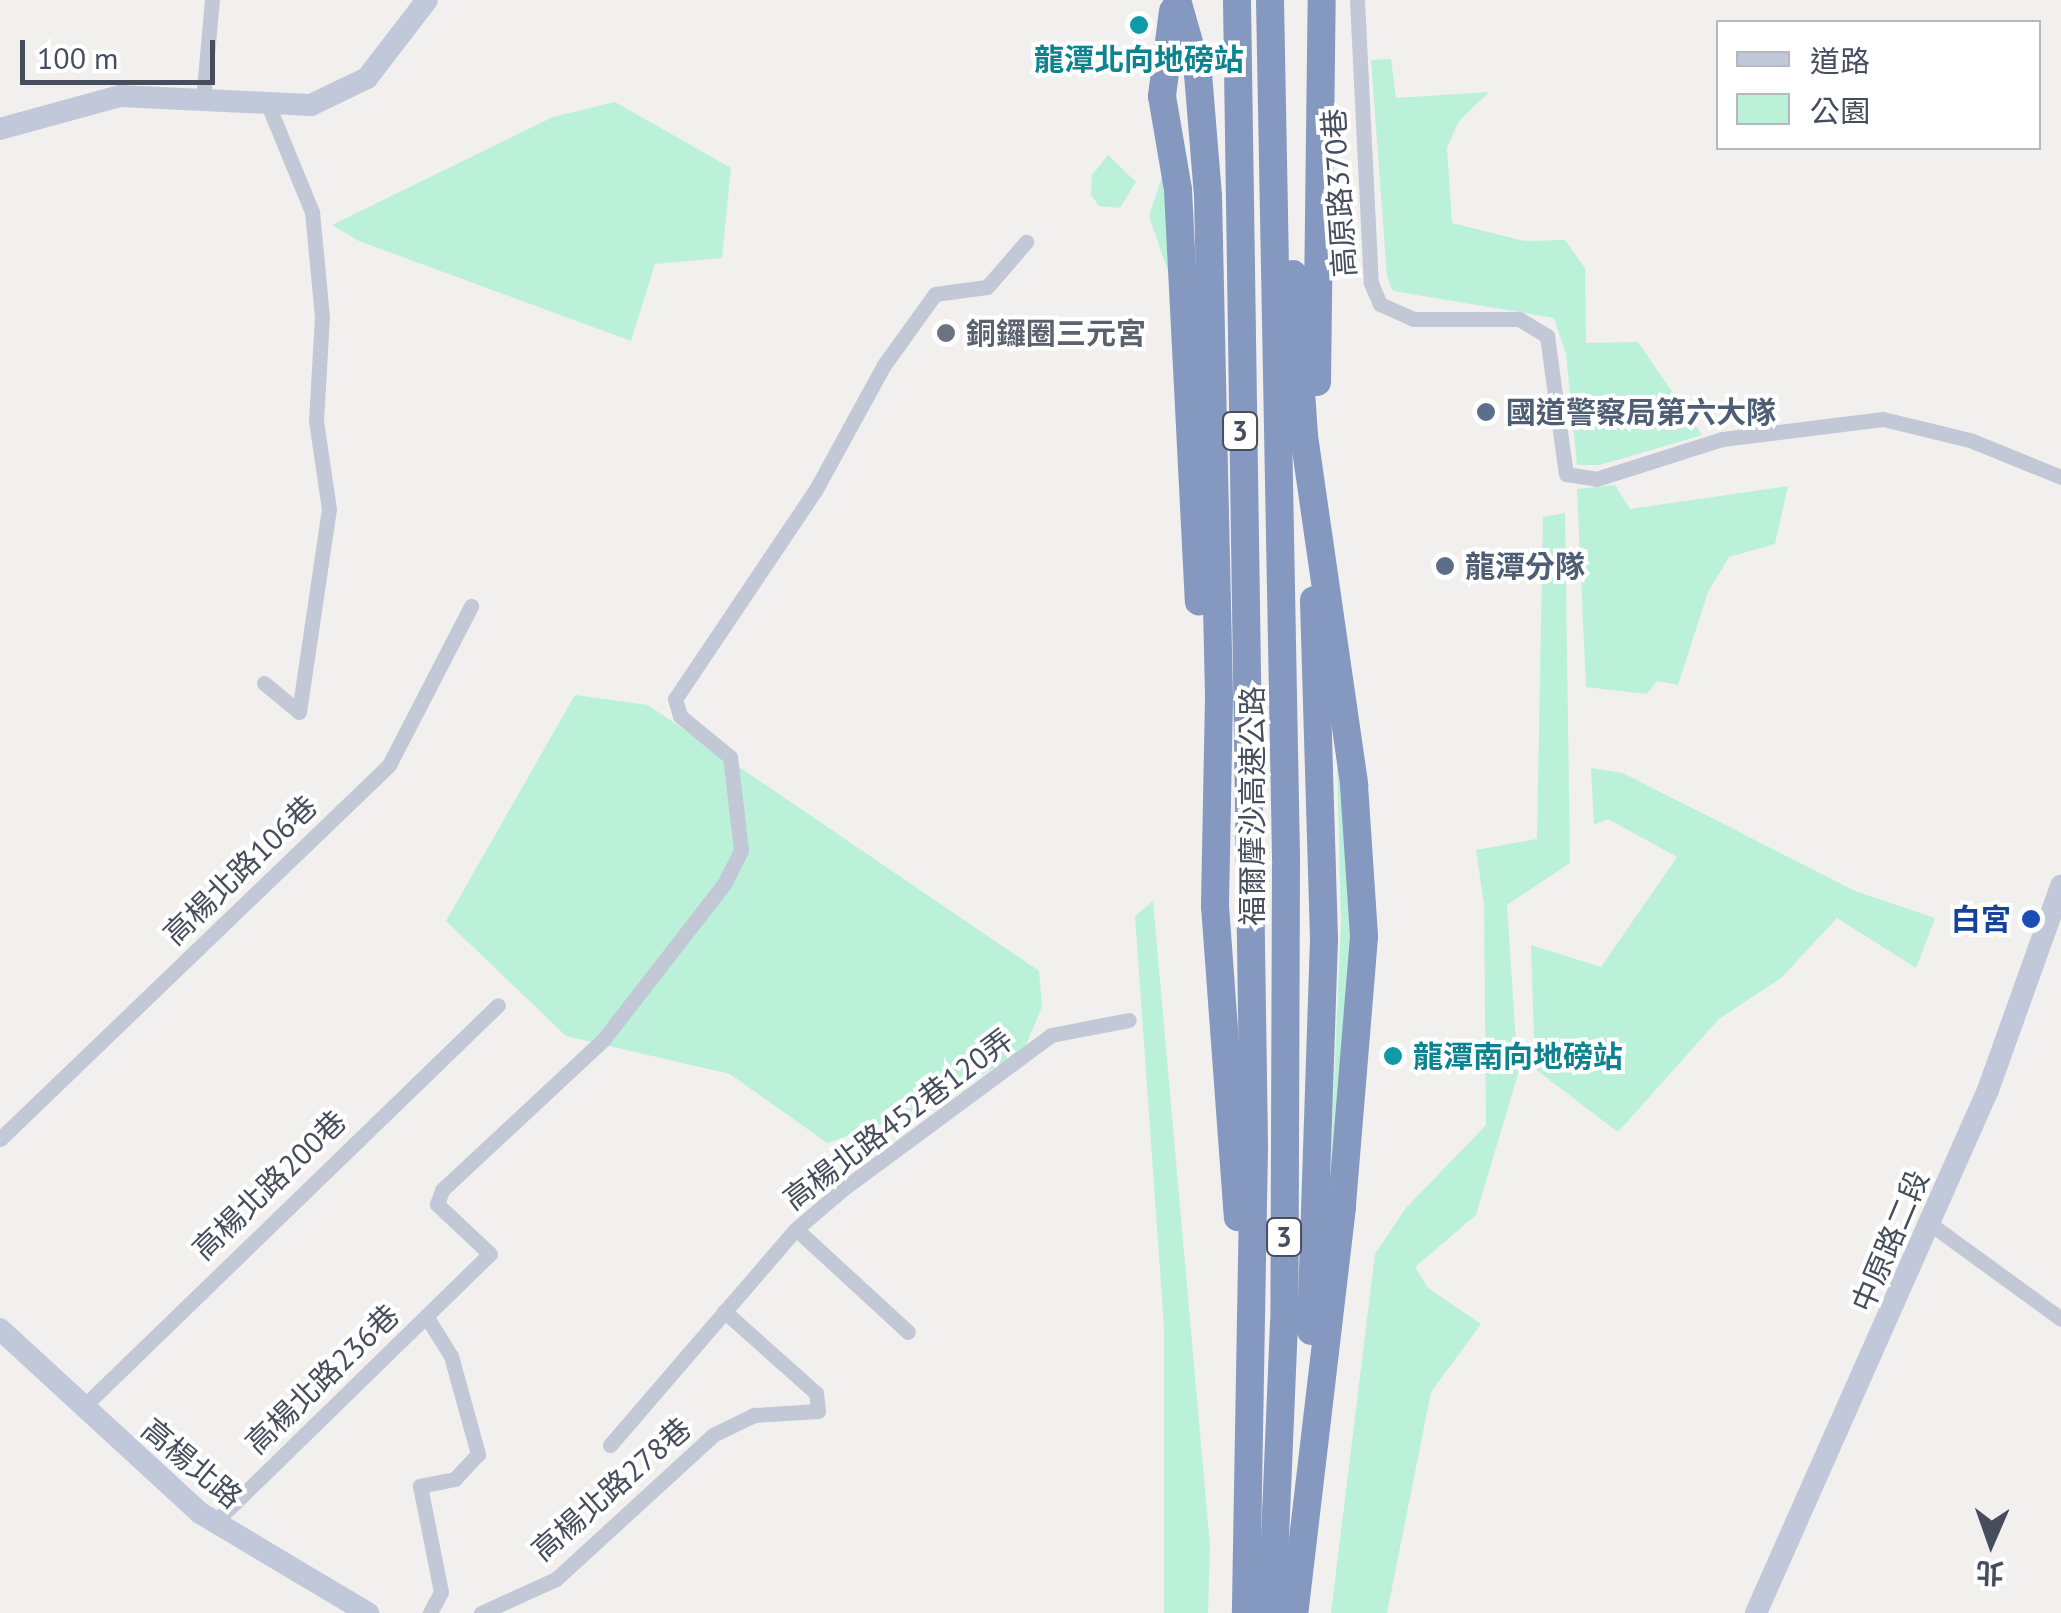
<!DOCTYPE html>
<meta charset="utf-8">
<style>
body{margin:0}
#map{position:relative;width:2061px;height:1613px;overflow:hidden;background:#f2efef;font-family:"PT Sans","Noto Sans TC",sans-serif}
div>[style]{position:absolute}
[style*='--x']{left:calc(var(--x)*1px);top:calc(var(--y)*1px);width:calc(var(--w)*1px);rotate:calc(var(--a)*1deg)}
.green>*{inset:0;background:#bbf1d8}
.street>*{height:15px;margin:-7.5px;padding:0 7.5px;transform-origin:7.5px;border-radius:7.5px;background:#c2c8d5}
.secondary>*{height:22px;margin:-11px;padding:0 11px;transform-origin:11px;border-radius:11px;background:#c0c8d9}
.highway>*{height:28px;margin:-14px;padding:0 14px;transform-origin:14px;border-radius:14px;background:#8498c0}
.dots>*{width:28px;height:28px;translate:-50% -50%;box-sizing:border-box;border:5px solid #fff;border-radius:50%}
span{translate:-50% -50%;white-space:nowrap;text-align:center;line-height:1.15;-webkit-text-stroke:8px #fff;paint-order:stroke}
.shield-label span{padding:2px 8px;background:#fff;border:2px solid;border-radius:8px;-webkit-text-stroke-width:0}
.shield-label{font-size:28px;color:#464e5d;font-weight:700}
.culture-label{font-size:30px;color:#0d838f;font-weight:700}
.left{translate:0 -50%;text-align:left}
.street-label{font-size:30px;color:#464e5d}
.worship-label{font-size:30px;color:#5b616d;font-weight:700}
.service-label{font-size:30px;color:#4e5e75;font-weight:700}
.transit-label{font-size:30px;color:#164399;font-weight:700}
.right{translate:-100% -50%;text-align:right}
.legend{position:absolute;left:1716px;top:20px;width:325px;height:130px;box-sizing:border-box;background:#fff;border:2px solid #b5b8be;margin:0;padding:12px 18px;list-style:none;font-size:30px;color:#464e5d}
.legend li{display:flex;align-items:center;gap:20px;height:50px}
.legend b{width:50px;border:2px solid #b5b8be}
.north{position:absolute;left:1941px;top:1493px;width:100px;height:100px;-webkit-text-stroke:8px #fff;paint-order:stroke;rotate:182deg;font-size:28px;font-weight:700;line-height:40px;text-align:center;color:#464e5d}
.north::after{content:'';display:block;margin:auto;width:35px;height:45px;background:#464e5d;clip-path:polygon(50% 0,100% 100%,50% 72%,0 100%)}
.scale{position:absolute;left:20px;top:40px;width:195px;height:45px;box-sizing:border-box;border:5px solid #464e5d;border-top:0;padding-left:12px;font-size:30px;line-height:35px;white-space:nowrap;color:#464e5d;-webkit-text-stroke:8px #fff;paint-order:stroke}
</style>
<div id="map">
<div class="green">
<i style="clip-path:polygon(1391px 59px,1396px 98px,1489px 92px,1459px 121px,1447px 148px,1452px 223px,1524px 241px,1565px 240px,1585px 268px,1586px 343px,1638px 342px,1702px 435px,1600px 465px,1577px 465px,1566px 354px,1554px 318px,1393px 291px,1387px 277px,1371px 60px)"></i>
<i style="clip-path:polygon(615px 102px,731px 168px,722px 258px,655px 264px,631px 341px,359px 241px,332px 225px,553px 117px)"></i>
<i style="clip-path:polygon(1108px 155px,1136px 182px,1120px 208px,1099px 206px,1091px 195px,1092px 175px)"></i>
<i style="clip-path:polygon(1163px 174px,1172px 283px,1149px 216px)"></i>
<i style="clip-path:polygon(1615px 485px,1630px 509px,1788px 486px,1775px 544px,1729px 557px,1708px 592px,1678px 685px,1657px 681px,1647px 694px,1586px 687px,1577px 489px)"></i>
<i style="clip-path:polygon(1565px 513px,1570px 863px,1507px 905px,1518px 1074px,1476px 1215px,1415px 1267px,1428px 1288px,1481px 1324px,1431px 1392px,1387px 1613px,1331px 1613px,1375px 1254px,1406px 1208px,1486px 1125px,1484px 904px,1476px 850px,1537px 839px,1543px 517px)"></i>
<i style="clip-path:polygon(575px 695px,648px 705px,1039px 971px,1042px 1007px,1023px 1052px,911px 1114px,827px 1143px,730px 1074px,566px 1036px,446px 921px)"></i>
<i style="clip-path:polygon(1336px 726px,1356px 893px,1326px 1269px,1341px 922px)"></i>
<i style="clip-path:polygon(1591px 768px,1623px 773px,1855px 891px,1935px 918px,1916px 968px,1837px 918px,1781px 978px,1719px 1019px,1618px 1132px,1535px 1069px,1531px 945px,1601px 967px,1677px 857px,1608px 819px,1594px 825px)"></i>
<i style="clip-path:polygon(1153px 901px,1210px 1546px,1208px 1613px,1164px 1613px,1164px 1327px,1135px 916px)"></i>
</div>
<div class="street">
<i style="--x:1357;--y:0;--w:283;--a:87.2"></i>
<i style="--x:1371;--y:283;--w:23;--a:67"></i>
<i style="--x:1380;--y:304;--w:37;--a:24"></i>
<i style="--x:1414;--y:319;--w:105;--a:0"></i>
<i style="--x:1519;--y:319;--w:33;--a:31"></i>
<i style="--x:1547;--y:336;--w:139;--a:82.2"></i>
<i style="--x:1566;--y:474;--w:30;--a:9"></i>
<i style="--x:1596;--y:479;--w:132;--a:-17.6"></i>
<i style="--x:1722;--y:439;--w:162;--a:-7.1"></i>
<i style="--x:1883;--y:419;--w:89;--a:13.6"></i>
<i style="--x:1970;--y:440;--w:98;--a:22.1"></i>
<i style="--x:203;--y:100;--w:100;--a:-84.9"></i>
<i style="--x:264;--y:683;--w:45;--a:39.6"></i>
<i style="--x:299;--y:712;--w:205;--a:-81.6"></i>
<i style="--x:329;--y:509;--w:89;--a:-98.4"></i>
<i style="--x:316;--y:421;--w:104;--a:-86.7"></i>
<i style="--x:322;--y:317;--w:105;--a:-95.4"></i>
<i style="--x:312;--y:212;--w:113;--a:-112.3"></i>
<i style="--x:0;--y:1139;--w:540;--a:-43.87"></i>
<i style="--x:389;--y:765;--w:179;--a:-62.7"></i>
<i style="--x:1929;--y:1223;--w:163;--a:36"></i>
<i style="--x:796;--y:1229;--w:152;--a:42.6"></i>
<i style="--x:426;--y:1316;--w:47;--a:58"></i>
<i style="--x:451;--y:1356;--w:102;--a:74.6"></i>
<i style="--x:478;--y:1454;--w:34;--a:133"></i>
<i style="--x:455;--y:1479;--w:36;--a:169"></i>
<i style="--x:420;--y:1486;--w:108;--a:78.8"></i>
<i style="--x:441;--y:1592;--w:24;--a:118"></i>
<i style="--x:82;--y:1408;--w:579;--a:-44.09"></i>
<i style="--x:610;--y:1445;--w:285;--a:-49.3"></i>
<i style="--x:796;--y:1229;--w:62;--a:-40.4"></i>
<i style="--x:843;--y:1189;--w:259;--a:-36.5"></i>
<i style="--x:1051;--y:1035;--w:79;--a:-10.9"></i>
<i style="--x:214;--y:1523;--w:385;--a:-44.3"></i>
<i style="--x:490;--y:1254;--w:73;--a:-136.7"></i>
<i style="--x:437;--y:1204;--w:15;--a:-70"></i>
<i style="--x:442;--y:1190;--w:220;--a:-43"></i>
<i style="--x:603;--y:1040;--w:197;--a:-52.2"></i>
<i style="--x:724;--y:884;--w:38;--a:-63"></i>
<i style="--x:741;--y:850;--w:94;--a:-96.7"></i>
<i style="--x:730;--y:757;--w:65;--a:-140.6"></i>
<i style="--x:680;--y:716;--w:18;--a:-106"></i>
<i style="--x:675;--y:699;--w:251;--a:-56.1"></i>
<i style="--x:815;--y:491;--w:144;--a:-61.3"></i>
<i style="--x:884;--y:365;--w:87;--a:-54.3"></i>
<i style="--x:935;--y:294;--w:52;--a:-7.7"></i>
<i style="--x:987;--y:287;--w:60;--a:-49.1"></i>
<i style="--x:481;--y:1613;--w:82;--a:-24.4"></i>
<i style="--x:556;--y:1579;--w:213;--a:-42.5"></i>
<i style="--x:713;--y:1435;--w:46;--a:-26"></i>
<i style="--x:754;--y:1415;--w:64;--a:-3.6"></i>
<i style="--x:818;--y:1411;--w:18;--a:-96"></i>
<i style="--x:816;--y:1393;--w:123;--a:-138.3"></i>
</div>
<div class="secondary">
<i style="--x:0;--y:129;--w:124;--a:-15.4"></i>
<i style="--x:120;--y:96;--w:191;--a:2.7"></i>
<i style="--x:311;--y:105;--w:62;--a:-25.7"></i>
<i style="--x:367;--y:78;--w:98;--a:-52.4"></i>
<i style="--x:0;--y:1329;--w:272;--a:42.6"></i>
<i style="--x:200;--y:1513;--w:196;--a:30.8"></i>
<i style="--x:1756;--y:1613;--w:572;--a:-66.08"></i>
<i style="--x:1988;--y:1090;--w:217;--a:-70.3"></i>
</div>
<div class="highway">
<i style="--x:1177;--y:0;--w:77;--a:74.2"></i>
<i style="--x:1198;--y:74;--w:122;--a:85.3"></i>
<i style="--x:1208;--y:196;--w:501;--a:88.74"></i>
<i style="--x:1219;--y:697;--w:209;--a:91.1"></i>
<i style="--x:1215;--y:906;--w:312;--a:85.8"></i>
<i style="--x:1237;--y:0;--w:1146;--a:89.15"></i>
<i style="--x:1254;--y:1146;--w:467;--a:91"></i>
<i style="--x:1270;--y:0;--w:860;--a:88.93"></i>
<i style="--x:1286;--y:860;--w:463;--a:90.2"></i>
<i style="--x:1284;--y:1323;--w:290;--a:92.4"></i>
<i style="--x:1173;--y:11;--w:86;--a:97.4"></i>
<i style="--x:1162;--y:96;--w:95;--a:80.3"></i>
<i style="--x:1178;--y:190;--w:412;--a:87.1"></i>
<i style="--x:1293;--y:274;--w:162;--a:86.1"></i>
<i style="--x:1304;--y:436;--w:353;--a:81.8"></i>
<i style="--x:1354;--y:785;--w:152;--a:86.2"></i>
<i style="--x:1364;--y:937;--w:271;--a:94.7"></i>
<i style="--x:1342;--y:1207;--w:409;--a:96.7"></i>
<i style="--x:1317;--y:382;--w:382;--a:-89.3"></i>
<i style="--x:1311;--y:1331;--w:392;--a:-88.1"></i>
<i style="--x:1324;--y:939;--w:339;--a:-91.7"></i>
</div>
<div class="dots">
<i style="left:1139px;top:25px;background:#0f9aa8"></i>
<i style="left:946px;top:333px;background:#6b7280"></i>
<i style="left:1486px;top:412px;background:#5c6f8a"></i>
<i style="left:1445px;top:566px;background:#5c6f8a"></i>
<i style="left:2031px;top:919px;background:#1a4fb4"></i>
<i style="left:1393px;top:1056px;background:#0f9aa8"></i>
</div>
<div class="shield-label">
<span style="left:1240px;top:431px">3</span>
<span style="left:1284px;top:1237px">3</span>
</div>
<div class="culture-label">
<span style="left:1139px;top:59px">龍潭北向地磅站</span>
<span class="left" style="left:1413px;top:1056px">龍潭南向地磅站</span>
</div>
<div class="street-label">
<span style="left:1339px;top:193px;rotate:-94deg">高原路370巷</span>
<span style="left:1252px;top:806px;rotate:-90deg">福爾摩沙高速公路</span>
<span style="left:240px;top:870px;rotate:-44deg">高楊北路106巷</span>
<span style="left:898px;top:1119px;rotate:-37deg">高楊北路452巷120弄</span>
<span style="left:269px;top:1185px;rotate:-44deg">高楊北路200巷</span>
<span style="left:1890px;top:1241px;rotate:-67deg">中原路二段</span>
<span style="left:322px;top:1379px;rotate:-44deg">高楊北路236巷</span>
<span style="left:192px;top:1463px;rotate:40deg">高楊北路</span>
<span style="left:611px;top:1489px;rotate:-41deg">高楊北路278巷</span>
</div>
<div class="worship-label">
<span class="left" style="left:966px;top:333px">銅鑼圈三元宮</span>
</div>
<div class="service-label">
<span class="left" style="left:1506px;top:412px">國道警察局第六大隊</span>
<span class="left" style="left:1465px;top:566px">龍潭分隊</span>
</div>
<div class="transit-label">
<span class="right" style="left:2011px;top:919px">白宮</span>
</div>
<ul class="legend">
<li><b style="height:12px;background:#c0c8d9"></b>道路</li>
<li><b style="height:28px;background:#bbf1d8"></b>公園</li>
</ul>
<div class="north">北</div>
<div class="scale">100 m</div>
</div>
